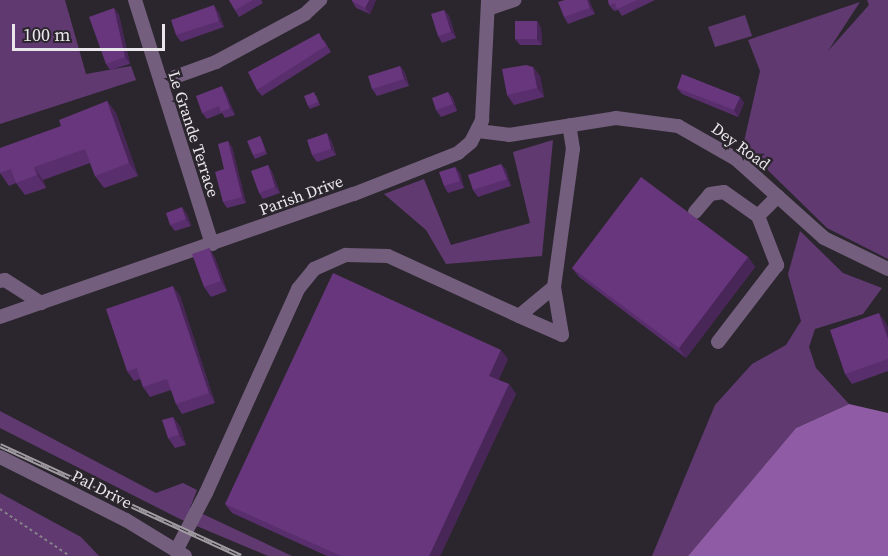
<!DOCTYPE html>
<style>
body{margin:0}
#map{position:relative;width:888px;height:556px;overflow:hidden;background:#2b262d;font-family:"Source Serif 4",serif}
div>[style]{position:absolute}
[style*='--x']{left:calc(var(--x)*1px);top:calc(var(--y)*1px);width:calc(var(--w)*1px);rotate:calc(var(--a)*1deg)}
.green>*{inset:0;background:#603971}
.water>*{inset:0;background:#8f5ba5}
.path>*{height:1.5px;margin-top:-0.75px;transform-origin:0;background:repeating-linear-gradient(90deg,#858187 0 3px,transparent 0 6px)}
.minor>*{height:14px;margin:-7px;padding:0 7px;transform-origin:7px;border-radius:7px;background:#745e7e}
.rail>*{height:5px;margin-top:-2.5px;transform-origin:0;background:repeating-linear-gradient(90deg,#2b262d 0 9px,#a09ca2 0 18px);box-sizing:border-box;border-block:2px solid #a09ca2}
.wall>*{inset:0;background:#592e6c}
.shaded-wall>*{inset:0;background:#492658}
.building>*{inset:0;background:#68367d}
span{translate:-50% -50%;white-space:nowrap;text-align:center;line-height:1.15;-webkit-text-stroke:5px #2b262d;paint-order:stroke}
.street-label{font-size:16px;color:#eae7ec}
.scale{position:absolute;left:12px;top:24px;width:153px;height:27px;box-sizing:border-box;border:3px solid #eae7ec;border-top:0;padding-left:8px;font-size:18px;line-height:21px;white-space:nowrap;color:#eae7ec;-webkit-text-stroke:4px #2b262d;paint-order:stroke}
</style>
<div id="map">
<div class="green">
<i style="clip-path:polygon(0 0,65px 0,86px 74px,131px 66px,136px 80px,0 124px)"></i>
<i style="clip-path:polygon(867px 0,888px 0,888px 259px,827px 228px,743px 146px,760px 71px,748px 40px,860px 2px,828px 51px,869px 5px)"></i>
<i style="clip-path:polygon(745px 15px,752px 36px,715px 47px,708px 27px)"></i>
<i style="clip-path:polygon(553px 140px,542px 256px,446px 264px,426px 230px,384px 194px,424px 179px,451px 245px,530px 223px,513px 152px)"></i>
<i style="clip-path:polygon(800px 231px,843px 273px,882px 288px,863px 314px,815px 329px,809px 347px,816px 368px,849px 404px,796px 428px,688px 556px,652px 556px,715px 405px,752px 364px,786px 345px,801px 321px,788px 274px)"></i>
<i style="clip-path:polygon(0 411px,156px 493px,183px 483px,197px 490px,190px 508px,292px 556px,268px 556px,180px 519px,0 428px)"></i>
<i style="clip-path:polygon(0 493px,81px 537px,99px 556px,0 556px)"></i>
</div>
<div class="water">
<i style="clip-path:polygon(849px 404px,888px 413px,888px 556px,688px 556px,796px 428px)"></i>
</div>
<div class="path">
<i style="--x:0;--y:509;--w:84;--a:33.9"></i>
</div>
<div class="minor">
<i style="--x:135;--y:0;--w:256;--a:72.5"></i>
<i style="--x:488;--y:9;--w:28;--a:-19"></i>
<i style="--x:161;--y:82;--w:59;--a:-20"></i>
<i style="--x:216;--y:62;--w:101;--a:-28.3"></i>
<i style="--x:305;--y:14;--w:21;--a:-43"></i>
<i style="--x:478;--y:131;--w:31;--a:7"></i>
<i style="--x:509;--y:135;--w:108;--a:-9"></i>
<i style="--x:616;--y:118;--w:63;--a:7.4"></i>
<i style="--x:678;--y:126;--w:67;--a:29.6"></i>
<i style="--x:736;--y:159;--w:118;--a:41.9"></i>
<i style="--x:824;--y:238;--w:71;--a:25.8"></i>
<i style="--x:695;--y:212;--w:23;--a:-50"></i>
<i style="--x:710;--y:194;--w:14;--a:-8"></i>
<i style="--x:724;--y:192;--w:42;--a:35.2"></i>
<i style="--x:758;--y:216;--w:53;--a:68.8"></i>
<i style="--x:777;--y:265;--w:97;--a:127.5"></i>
<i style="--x:758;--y:216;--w:28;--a:-45"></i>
<i style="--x:0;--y:281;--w:5;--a:-11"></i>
<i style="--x:5;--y:280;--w:43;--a:32.6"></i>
<i style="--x:554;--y:287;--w:45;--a:140.4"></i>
<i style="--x:519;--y:316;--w:47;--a:23.8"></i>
<i style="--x:562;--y:335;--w:49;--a:-99.5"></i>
<i style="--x:554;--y:287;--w:139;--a:-82.2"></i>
<i style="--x:573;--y:149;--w:24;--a:-99"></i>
<i style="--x:0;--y:317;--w:375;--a:-19.2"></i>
<i style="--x:354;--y:194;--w:112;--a:-21.5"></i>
<i style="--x:458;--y:153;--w:17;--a:-40"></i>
<i style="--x:471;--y:142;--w:25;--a:-63"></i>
<i style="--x:482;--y:120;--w:120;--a:-87.1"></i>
<i style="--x:0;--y:457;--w:141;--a:26.6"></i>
<i style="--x:126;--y:520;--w:69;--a:31.4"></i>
<i style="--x:176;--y:551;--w:65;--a:-62.7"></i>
<i style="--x:206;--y:493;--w:224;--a:-65.7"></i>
<i style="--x:298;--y:289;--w:26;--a:-51"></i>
<i style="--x:314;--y:269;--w:35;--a:-24"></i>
<i style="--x:346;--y:255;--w:42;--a:1.4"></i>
<i style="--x:388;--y:256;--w:144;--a:24.6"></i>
</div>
<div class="rail">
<i style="--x:0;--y:445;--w:265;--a:24.7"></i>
</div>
<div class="wall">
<i style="clip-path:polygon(229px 0,261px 0,263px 3px,239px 17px)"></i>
<i style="clip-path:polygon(352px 0,376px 0,370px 14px,356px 8px,352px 1px)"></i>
<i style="clip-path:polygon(565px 0,589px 0,595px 14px,568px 24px,564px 17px)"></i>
<i style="clip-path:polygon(608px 0,655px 0,622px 16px,618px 10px,614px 11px,609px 5px)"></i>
<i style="clip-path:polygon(114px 8px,119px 15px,130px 64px,110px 70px,106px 64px)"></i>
<i style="clip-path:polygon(444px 10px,449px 16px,456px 38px,442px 43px,438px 36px)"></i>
<i style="clip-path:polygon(218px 11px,224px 27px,181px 42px,176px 35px)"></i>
<i style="clip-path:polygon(537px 21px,541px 28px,542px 45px,520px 45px,515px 39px)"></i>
<i style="clip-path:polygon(324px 40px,331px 52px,262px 96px,257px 90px)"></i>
<i style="clip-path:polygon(400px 66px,405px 73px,409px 86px,377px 96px,372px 89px)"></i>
<i style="clip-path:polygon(533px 67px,540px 76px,544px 97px,514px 105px,507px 95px)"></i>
<i style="clip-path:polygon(677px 88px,740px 97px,744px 103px,738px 117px,682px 94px)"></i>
<i style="clip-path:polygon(448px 92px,453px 98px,457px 111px,441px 117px,436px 110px)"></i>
<i style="clip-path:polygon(226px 93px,235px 115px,225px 118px,222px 113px,207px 119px,202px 113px)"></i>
<i style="clip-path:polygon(316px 95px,320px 105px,310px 109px,308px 106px)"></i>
<i style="clip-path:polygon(107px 101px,116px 113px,138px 176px,104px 188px,95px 176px,90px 163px,43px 180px,46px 188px,25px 195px,16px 183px,9px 186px,0 173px,61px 126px)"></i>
<i style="clip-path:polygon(260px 136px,262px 140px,267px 154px,255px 159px,253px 155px)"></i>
<i style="clip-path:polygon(331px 140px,336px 155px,317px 162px,312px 155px)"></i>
<i style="clip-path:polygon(228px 141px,232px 147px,246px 203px,227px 208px,223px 202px,224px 169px)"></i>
<i style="clip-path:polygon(501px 164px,506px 170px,511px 186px,478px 197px,473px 190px)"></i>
<i style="clip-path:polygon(268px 165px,272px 172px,280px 193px,263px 199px,259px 193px)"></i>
<i style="clip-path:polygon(455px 167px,460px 173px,464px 188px,448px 193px,444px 186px)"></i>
<i style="clip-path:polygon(187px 214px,191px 226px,175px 231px,170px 225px)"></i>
<i style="clip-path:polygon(209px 248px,215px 258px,227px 291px,211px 297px,204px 287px)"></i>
<i style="clip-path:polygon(748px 257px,755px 267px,686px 358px,579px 277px,572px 268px)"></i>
<i style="clip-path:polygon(180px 296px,215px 403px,182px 414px,176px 404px,171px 390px,150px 397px,143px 387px,140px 379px,134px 381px,127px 371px)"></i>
<i style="clip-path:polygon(886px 323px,888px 329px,888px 371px,852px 384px,845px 374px)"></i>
<i style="clip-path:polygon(508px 359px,498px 380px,509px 384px,516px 394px,440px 556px,327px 556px,232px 513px,225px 504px)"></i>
<i style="clip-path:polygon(173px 417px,180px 427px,186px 445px,175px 448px,168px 438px)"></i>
</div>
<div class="shaded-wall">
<i style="clip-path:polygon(369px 0,376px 0,370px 14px,365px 8px)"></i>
<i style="clip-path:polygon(587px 0,589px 0,595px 14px,590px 8px)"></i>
<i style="clip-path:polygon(214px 5px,218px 11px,224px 27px,219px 21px)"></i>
<i style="clip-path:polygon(114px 8px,119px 15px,130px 64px,125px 57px)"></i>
<i style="clip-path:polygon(444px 10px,449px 16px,456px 38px,451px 32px)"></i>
<i style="clip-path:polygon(537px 21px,541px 28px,542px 45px,537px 39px)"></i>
<i style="clip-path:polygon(400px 66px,405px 73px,409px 86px,404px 79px)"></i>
<i style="clip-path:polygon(533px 67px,540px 76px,544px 97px,537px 88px)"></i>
<i style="clip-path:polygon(222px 86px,226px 93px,235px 115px,230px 108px)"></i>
<i style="clip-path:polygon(448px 92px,453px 98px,457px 111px,453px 104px)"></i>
<i style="clip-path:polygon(740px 97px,744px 103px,738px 117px,734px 110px)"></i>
<i style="clip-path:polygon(107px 101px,116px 113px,138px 176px,129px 163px)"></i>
<i style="clip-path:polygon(327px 133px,331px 140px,336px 155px,331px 149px)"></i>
<i style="clip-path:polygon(228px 141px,232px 147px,246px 203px,242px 197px)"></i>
<i style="clip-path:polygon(501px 164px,506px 170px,511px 186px,507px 179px)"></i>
<i style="clip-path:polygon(268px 165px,272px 172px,280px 193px,275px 187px)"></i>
<i style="clip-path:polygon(34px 167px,43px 180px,46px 188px,37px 175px)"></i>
<i style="clip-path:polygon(455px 167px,460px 173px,464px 188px,460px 181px)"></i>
<i style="clip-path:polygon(182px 207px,187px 214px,191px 226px,186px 219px)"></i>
<i style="clip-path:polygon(209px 248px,215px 258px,227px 291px,221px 281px)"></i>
<i style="clip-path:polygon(748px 257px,755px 267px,686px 358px,679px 348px)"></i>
<i style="clip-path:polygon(173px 286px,180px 296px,215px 403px,209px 393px)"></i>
<i style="clip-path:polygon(879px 313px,886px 323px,888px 329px,888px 339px)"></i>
<i style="clip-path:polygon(501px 350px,508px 359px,496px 386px,489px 376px)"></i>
<i style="clip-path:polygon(509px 384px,516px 394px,440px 556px,429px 556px)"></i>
<i style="clip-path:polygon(173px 417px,180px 427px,186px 445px,179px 435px)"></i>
</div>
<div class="building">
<i style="clip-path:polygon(229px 0,253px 0,235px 10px)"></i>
<i style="clip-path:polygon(352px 0,369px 0,365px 8px,352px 1px)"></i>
<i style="clip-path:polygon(565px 0,587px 0,590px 8px,564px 17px,558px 2px)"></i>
<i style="clip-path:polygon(608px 0,637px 0,617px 9px,615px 3px,609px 5px)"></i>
<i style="clip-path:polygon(214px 5px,219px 21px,176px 35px,171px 20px)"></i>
<i style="clip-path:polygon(114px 8px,125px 57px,106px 64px,89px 17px)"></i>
<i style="clip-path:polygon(444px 10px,451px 32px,438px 36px,431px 14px)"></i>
<i style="clip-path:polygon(515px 21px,537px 21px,537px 39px,515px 39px)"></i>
<i style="clip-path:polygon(319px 33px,326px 46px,257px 90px,248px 72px)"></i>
<i style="clip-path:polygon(526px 65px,533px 67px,537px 88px,507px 95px,502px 69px)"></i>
<i style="clip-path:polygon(400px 66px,404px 79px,372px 89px,368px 76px)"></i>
<i style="clip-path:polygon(682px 74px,740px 97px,734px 110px,677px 88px)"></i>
<i style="clip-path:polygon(222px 86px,230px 108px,221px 112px,219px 106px,202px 113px,196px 96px)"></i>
<i style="clip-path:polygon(314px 92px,318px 102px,308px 106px,304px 96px)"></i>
<i style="clip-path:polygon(448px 92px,453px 104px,436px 110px,432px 98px)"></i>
<i style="clip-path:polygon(107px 101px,129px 163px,95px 176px,85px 149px,34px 167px,37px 175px,16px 183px,11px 169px,0 173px,0 148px,61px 126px,59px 120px)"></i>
<i style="clip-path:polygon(327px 133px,331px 149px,312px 155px,307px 140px)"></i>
<i style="clip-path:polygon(260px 136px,265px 151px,253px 155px,247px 141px)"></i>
<i style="clip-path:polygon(228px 141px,242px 197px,223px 202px,215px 172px,224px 169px,218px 144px)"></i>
<i style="clip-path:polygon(501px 164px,507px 179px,473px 190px,468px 175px)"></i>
<i style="clip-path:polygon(268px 165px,275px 187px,259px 193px,251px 171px)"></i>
<i style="clip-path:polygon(455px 167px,460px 181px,444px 186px,439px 172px)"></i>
<i style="clip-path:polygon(641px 177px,748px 257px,679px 348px,572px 268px)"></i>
<i style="clip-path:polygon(182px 207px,186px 219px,170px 225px,166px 213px)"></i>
<i style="clip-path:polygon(209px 248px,221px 281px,204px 287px,192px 254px)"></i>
<i style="clip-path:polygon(333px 273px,501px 350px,489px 376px,509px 384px,429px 556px,341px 556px,225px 504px)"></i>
<i style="clip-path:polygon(173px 286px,209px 393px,176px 404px,167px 379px,143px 387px,137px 368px,127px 371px,106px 309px)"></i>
<i style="clip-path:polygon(879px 313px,888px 339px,888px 359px,845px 374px,830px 330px)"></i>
<i style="clip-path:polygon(173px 417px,179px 435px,168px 438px,162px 420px)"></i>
</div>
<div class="street-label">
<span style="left:194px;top:134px;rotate:72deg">Le Grande Terrace</span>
<span style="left:741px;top:146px;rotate:36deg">Dey Road</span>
<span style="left:301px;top:195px;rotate:-20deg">Parish Drive</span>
<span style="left:102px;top:489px;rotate:27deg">Pal Drive</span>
</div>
<div class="scale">100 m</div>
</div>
